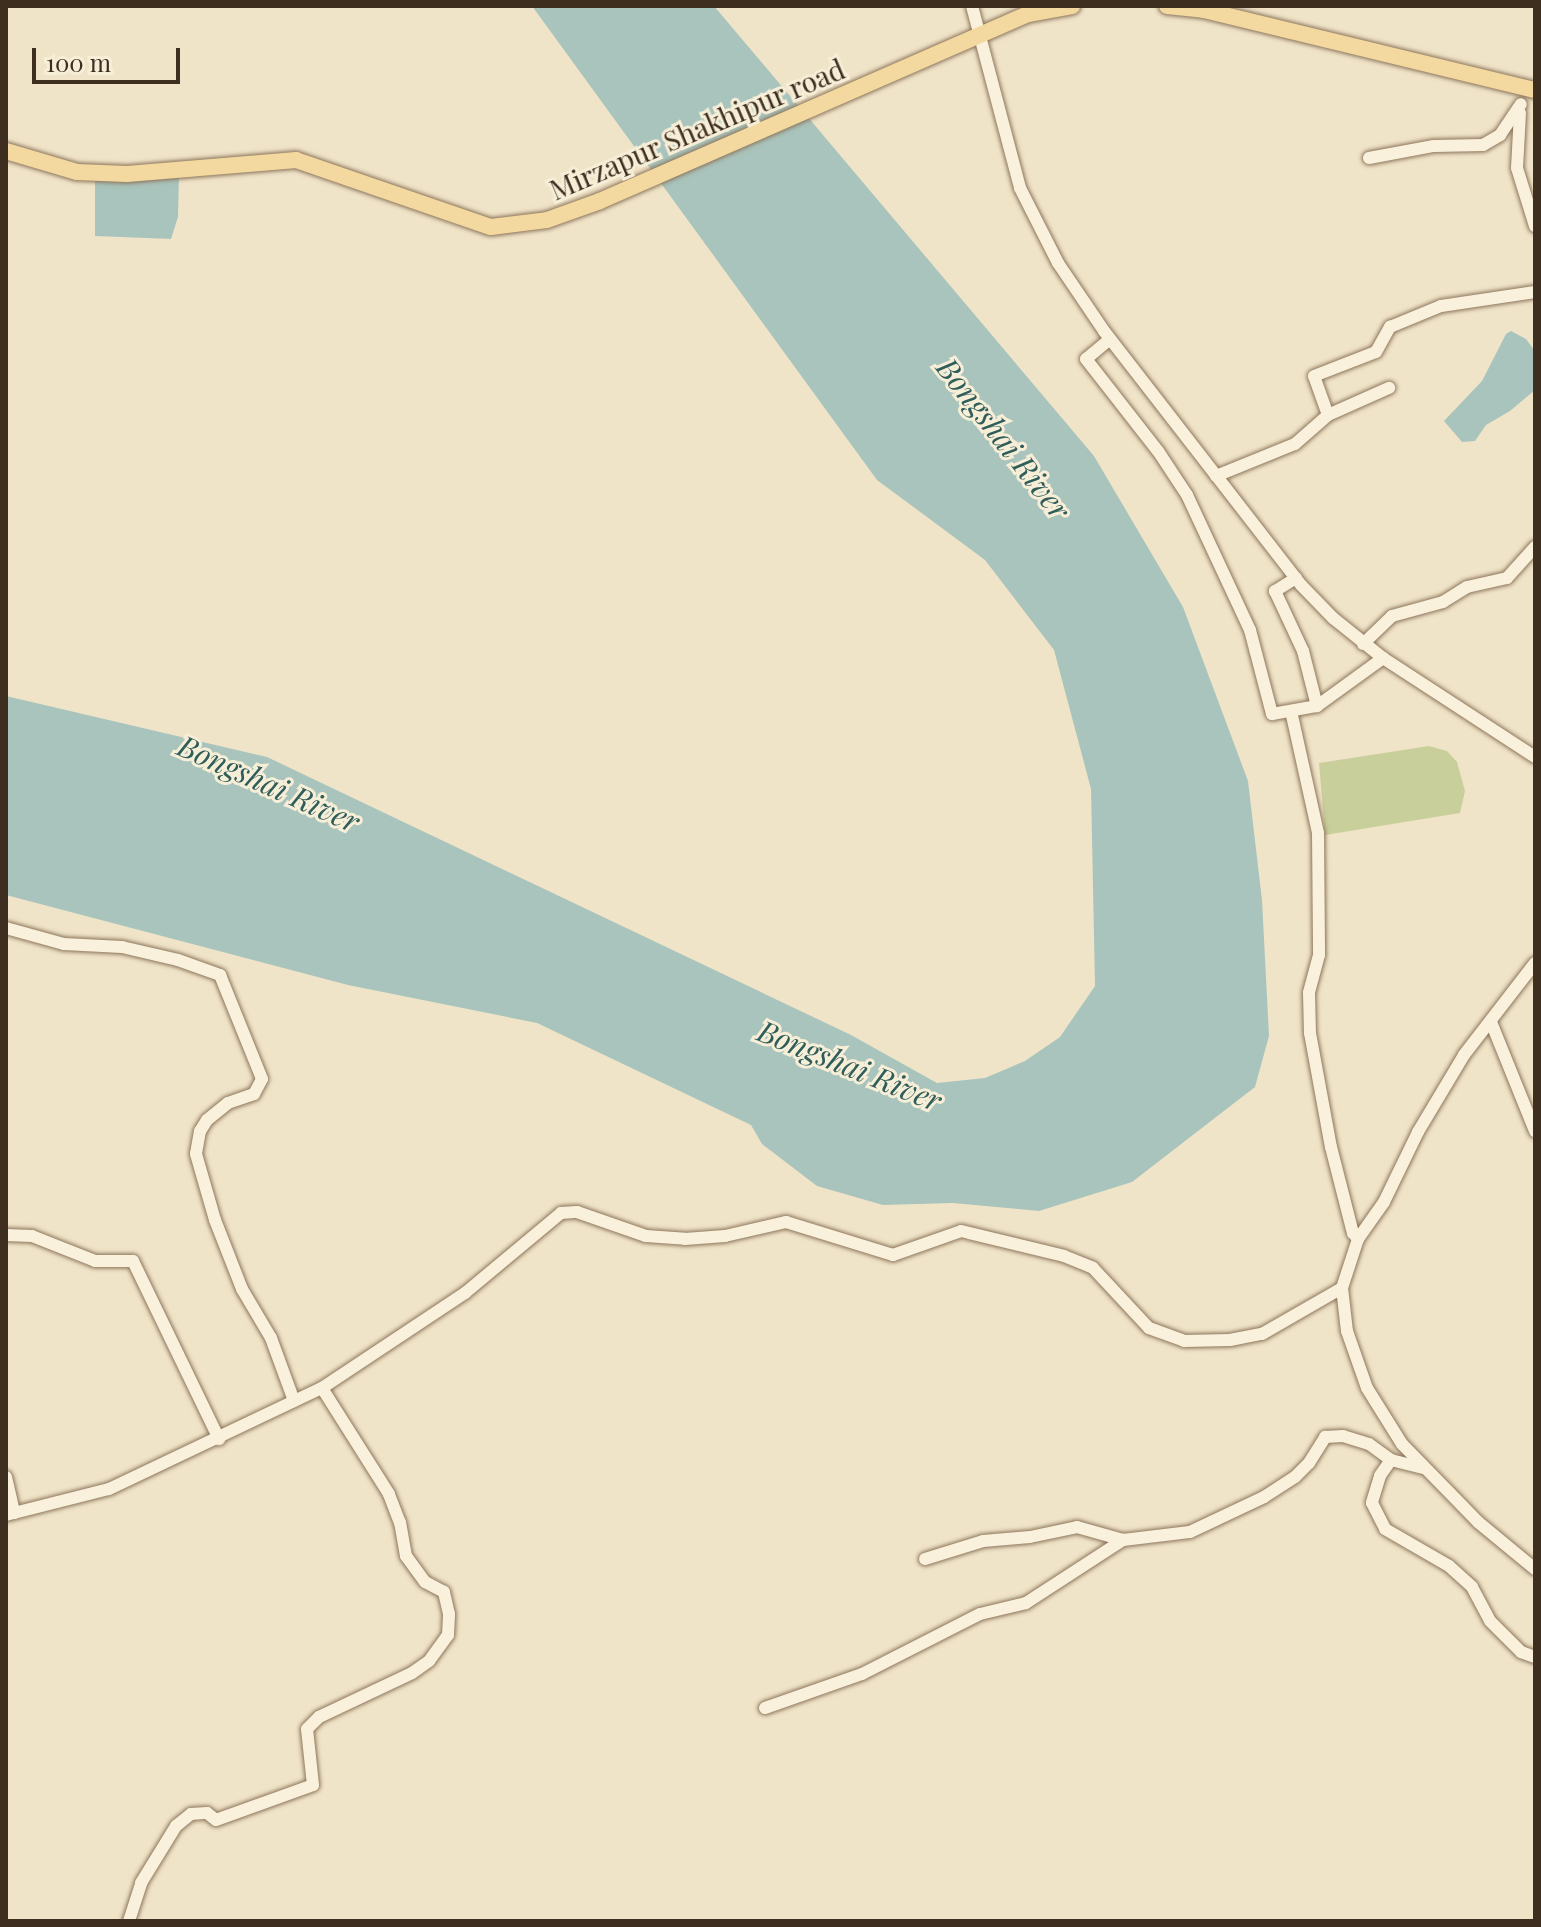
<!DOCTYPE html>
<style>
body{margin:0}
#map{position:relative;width:1541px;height:1927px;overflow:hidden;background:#f0e4c8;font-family:"Playfair Display",serif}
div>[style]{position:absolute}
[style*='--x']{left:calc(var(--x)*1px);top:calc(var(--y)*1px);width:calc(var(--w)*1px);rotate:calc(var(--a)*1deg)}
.green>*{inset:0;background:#c9cf9b}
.water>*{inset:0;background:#a9c4bc}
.roads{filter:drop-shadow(0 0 2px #8d765c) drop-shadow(0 0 2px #8d765c)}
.minor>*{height:12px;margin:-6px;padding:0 6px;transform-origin:6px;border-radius:6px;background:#faf1dc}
.major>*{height:16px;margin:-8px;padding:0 8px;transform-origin:8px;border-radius:8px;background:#f3d9a0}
span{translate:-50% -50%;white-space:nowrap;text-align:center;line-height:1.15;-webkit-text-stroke:6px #f7eed8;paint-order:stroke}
.street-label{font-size:28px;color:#3d2e20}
.water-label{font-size:30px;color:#2f5d5a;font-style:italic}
.frame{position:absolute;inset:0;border:8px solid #3d2e20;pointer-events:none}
.scale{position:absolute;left:32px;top:48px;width:148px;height:36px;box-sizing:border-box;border:4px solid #3d2e20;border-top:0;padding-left:10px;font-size:24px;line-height:28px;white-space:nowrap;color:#3d2e20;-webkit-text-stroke:6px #f7eed8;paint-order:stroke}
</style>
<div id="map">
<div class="green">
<i style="clip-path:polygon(1429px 746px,1447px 751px,1457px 762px,1465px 791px,1460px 813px,1325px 835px,1319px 763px)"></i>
</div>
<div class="water">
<i style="clip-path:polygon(532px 6px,714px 6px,1094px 456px,1183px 607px,1248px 781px,1262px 900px,1269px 1036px,1255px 1087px,1132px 1182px,1039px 1211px,953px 1203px,883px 1205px,817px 1186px,762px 1144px,751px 1125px,537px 1023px,348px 985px,6px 895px,6px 696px,267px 757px,851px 1035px,937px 1083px,985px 1078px,1025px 1061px,1060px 1037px,1095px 986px,1091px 789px,1054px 650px,985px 560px,877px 480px)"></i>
<i style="clip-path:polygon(179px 175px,178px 217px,171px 239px,95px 236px,95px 181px)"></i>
<i style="clip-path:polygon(1511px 331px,1526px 339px,1535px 351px,1535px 390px,1510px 411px,1486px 425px,1475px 441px,1462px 442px,1444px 421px,1482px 381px,1506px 334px)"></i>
</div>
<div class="roads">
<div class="minor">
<i style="--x:972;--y:6;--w:188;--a:75.2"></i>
<i style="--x:1020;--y:188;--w:84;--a:63.1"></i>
<i style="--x:1058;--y:263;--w:82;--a:55.9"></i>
<i style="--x:1104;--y:331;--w:321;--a:52.2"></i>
<i style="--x:1301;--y:585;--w:46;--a:45.9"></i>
<i style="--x:1333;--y:618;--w:64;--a:38.7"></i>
<i style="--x:1383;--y:658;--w:181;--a:33.1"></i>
<i style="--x:1520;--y:113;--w:55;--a:93.1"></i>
<i style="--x:1517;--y:168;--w:61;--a:72.8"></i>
<i style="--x:1369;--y:158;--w:66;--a:-10.5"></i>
<i style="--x:1434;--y:146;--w:49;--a:-1.2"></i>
<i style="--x:1483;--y:145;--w:20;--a:-30"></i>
<i style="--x:1500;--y:135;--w:37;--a:-56"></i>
<i style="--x:1110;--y:339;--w:31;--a:140"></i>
<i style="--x:1086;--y:359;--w:117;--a:52"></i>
<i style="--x:1158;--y:451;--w:53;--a:56.6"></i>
<i style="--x:1187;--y:495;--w:149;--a:65"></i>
<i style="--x:1250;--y:630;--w:87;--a:75.3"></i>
<i style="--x:1272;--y:714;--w:46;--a:-10.1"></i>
<i style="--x:1328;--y:415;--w:41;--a:-109.7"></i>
<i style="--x:1314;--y:376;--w:66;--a:-21.2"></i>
<i style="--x:1376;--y:352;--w:29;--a:-61"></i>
<i style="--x:1390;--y:327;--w:55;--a:-22.4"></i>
<i style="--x:1441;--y:306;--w:95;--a:-8.5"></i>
<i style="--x:1216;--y:476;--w:85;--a:-22.1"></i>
<i style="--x:1295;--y:444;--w:44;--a:-41.3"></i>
<i style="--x:1328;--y:415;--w:67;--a:-23.9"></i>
<i style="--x:1296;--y:578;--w:25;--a:148"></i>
<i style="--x:1275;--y:591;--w:66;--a:65"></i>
<i style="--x:1303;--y:651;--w:57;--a:75.7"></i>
<i style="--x:1317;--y:706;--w:82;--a:-36"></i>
<i style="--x:1363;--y:644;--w:40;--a:-44"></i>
<i style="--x:1392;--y:616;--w:53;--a:-15.4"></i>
<i style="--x:1443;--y:602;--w:28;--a:-32"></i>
<i style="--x:1467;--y:587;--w:41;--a:-12.7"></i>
<i style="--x:1507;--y:578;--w:42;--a:-47.9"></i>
<i style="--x:1291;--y:711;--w:125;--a:77.5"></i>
<i style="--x:1318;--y:833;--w:122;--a:89.5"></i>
<i style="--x:1319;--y:955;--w:39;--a:105"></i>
<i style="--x:1309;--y:993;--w:40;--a:88.6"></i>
<i style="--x:1310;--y:1033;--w:116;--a:79.6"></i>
<i style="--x:1331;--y:1147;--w:89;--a:75.7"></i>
<i style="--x:1353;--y:1233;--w:8;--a:50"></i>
<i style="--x:6;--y:928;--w:60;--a:15.4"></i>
<i style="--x:64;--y:944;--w:58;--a:3"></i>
<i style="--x:122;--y:947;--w:57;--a:13.1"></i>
<i style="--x:178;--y:960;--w:45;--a:19.7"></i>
<i style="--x:220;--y:975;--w:112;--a:68"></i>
<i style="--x:262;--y:1079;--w:17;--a:118"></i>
<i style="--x:254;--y:1094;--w:28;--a:161"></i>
<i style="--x:228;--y:1103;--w:27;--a:141"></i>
<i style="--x:207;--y:1120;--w:13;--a:122"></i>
<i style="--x:200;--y:1131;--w:23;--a:100"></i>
<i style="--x:196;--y:1154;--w:69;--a:73.9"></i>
<i style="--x:215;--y:1220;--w:74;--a:68.6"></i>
<i style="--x:242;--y:1289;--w:57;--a:59.4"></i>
<i style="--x:271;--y:1338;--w:67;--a:69.9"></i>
<i style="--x:1535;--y:963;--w:116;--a:127.7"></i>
<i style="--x:1464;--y:1055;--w:90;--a:120.9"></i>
<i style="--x:1418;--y:1132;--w:78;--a:115.9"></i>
<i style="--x:1384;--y:1202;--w:45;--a:125.1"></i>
<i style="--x:1358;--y:1239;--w:52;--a:108.1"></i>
<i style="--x:1342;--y:1288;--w:43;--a:83.4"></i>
<i style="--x:1347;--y:1331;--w:60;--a:70.7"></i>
<i style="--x:1367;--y:1388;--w:66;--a:58"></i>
<i style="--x:1402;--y:1444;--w:109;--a:45.7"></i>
<i style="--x:1478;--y:1522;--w:74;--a:39.5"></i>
<i style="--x:1491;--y:1022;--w:118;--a:68"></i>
<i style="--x:6;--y:1235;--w:26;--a:2"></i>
<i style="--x:32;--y:1236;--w:68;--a:21.6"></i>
<i style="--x:95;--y:1261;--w:38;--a:0"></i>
<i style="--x:133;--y:1261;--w:198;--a:64.2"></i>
<i style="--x:1423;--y:1468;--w:33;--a:-166"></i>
<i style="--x:1391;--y:1460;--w:19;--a:125"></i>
<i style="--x:1380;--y:1476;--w:28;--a:107"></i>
<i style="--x:1372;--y:1503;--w:29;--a:63"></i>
<i style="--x:1385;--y:1529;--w:74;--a:30"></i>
<i style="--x:1449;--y:1566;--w:31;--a:42"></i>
<i style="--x:1472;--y:1587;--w:38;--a:62"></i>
<i style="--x:1490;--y:1621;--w:44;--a:45"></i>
<i style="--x:1521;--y:1652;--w:15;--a:20"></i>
<i style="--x:6;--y:1477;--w:37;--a:77"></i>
<i style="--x:6;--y:1515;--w:106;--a:-14.2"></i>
<i style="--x:109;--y:1489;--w:236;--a:-25.4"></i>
<i style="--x:322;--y:1388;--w:172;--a:-33.6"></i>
<i style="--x:465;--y:1293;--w:125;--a:-39.8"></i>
<i style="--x:561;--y:1213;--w:16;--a:-4"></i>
<i style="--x:577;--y:1212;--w:73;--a:19.2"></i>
<i style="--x:646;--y:1236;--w:39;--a:4"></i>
<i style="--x:685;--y:1239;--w:40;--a:-4.3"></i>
<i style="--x:725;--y:1236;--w:63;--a:-12.9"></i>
<i style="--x:786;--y:1222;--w:112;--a:17.1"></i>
<i style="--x:893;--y:1255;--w:72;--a:-19.4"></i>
<i style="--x:961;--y:1231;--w:106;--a:13.6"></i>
<i style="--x:1064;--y:1256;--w:31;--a:22"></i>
<i style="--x:1093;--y:1268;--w:82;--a:47"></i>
<i style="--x:1149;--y:1328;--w:37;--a:20"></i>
<i style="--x:1184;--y:1341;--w:46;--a:-1.2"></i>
<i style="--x:1230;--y:1340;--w:33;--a:-11"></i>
<i style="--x:1262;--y:1334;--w:92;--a:-29.9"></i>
<i style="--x:925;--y:1559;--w:61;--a:-17.2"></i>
<i style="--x:983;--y:1541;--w:47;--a:-4.9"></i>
<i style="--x:1030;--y:1537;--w:48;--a:-12"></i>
<i style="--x:1077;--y:1527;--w:48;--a:15.8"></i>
<i style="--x:1123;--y:1540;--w:67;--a:-6.8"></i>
<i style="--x:1190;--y:1532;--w:82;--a:-25.3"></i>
<i style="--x:1264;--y:1497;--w:37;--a:-33"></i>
<i style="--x:1295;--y:1477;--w:20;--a:-45"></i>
<i style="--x:1309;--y:1463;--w:31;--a:-58"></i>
<i style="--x:1325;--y:1437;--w:18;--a:-3"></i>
<i style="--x:1343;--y:1436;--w:27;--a:17"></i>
<i style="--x:1369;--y:1444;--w:27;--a:36"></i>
<i style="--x:765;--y:1708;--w:103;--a:-19.3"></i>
<i style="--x:862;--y:1674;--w:132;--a:-27"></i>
<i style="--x:980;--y:1614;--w:47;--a:-13.4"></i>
<i style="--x:1026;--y:1603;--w:116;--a:-33"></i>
<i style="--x:129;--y:1921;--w:40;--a:-72"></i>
<i style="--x:141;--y:1883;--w:67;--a:-58.4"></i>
<i style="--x:176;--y:1826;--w:19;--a:-39"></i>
<i style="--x:191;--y:1814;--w:16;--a:-4"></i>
<i style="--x:207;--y:1813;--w:11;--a:38"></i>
<i style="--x:216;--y:1820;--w:103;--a:-19.8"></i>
<i style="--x:313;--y:1785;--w:56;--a:-96.1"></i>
<i style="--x:307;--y:1729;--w:17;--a:-45"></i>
<i style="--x:319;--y:1717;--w:103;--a:-25.3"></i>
<i style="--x:412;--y:1673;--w:21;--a:-35"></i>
<i style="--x:429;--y:1661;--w:32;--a:-54"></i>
<i style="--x:448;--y:1635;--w:21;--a:-87"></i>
<i style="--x:449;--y:1614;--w:23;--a:-103"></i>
<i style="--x:444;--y:1592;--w:21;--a:-152"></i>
<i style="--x:425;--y:1582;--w:32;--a:-126"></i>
<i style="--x:406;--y:1556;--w:34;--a:-100"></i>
<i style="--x:400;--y:1523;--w:31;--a:-111"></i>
<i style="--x:389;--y:1494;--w:125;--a:-122.3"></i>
</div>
<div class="major">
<i style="--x:1167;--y:6;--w:37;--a:6"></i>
<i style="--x:1204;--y:10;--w:341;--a:13.6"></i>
<i style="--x:6;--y:151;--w:74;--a:16.5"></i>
<i style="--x:77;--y:172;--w:50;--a:2.3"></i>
<i style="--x:127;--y:174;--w:170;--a:-4.7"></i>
<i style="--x:296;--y:160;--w:206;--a:19"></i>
<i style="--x:491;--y:227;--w:56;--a:-7.1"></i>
<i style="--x:547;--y:220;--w:56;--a:-19.7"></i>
<i style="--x:600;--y:201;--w:468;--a:-23.6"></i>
<i style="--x:1029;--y:14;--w:44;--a:-10.5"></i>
</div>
</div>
<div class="street-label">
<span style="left:697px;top:129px;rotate:-23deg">Mirzapur Shakhipur road</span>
</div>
<div class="water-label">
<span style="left:1004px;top:438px;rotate:52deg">Bongshai River</span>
<span style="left:269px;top:783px;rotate:24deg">Bongshai River</span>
<span style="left:850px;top:1065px;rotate:22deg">Bongshai River</span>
</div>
<div class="frame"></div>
<div class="scale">100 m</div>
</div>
